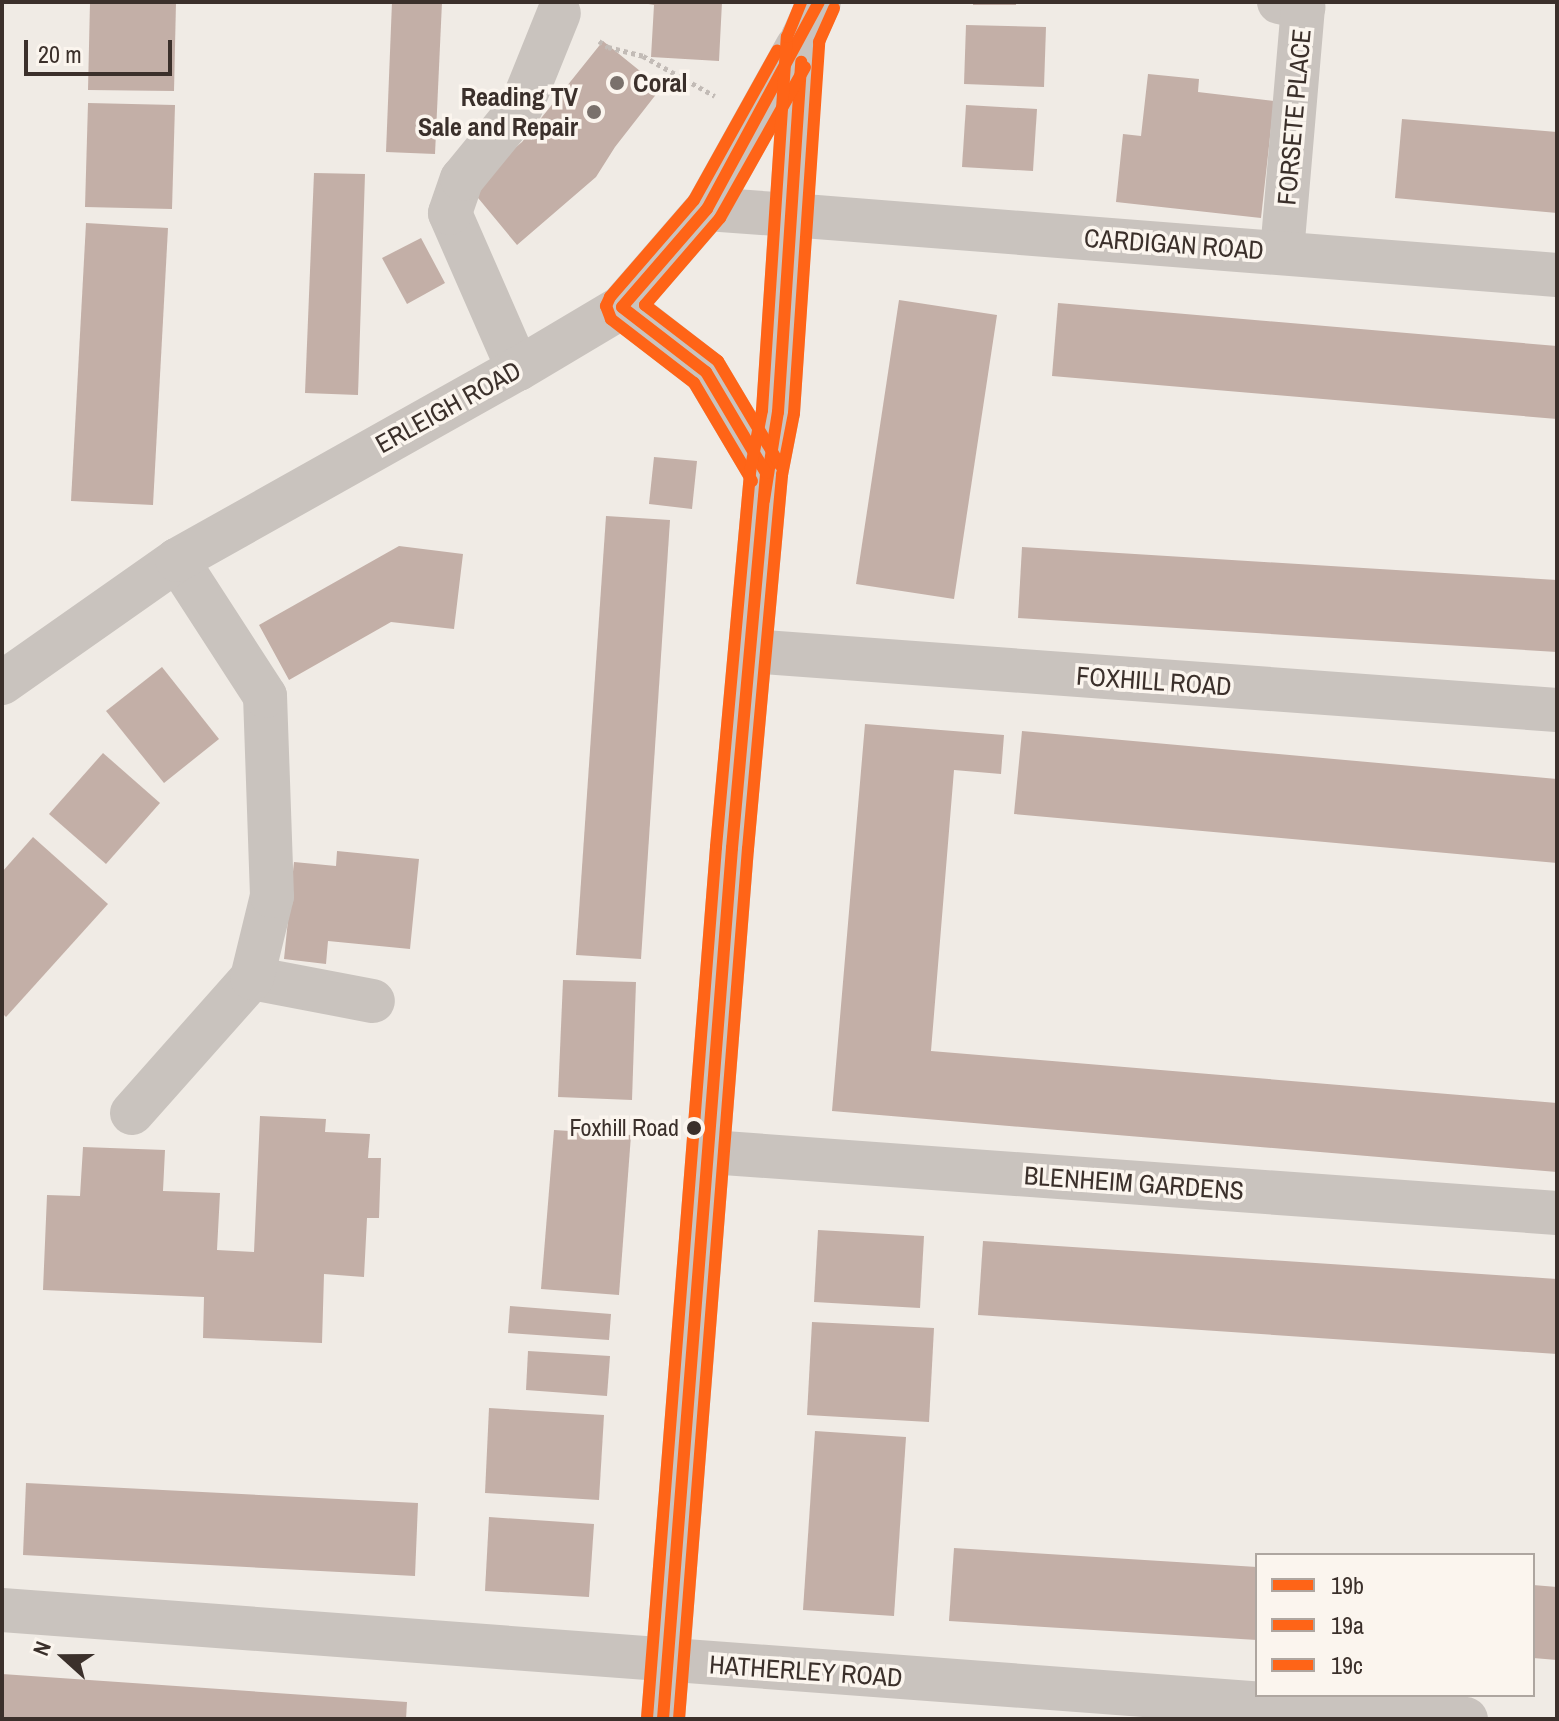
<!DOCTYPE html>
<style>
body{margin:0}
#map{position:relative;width:1559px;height:1721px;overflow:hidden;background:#f0ebe5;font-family:"Archivo Narrow",sans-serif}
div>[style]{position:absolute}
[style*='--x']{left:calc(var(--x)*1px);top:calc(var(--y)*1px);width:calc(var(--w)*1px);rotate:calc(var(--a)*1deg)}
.building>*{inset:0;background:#c3afa7}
.path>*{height:5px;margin-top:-2.5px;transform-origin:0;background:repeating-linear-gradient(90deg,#c2bbb6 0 4px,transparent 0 8px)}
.minor>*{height:44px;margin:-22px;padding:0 22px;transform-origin:22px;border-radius:22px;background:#c9c3be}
.tertiary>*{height:44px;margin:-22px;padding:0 22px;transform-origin:22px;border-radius:22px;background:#c9c3be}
.bus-1>*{height:12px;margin:-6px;padding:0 6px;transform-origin:6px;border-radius:6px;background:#ff6417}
.bus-2>*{height:12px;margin:-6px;padding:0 6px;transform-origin:6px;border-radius:6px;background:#ff6417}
.bus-3>*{height:12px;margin:-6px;padding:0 6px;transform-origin:6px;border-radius:6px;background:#ff6417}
.dots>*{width:22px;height:22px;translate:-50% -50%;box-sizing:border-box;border:4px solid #fbf5ee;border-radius:50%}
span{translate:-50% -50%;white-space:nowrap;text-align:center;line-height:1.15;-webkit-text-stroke:7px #fbf5ee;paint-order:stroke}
.bus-label{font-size:24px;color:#3b302b}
.right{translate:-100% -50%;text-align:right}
.poi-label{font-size:26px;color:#3b302b;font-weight:700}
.left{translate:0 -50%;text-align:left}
.street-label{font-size:26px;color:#3b302b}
.frame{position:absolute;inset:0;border:4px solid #3b302b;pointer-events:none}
.legend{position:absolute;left:1255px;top:1553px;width:280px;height:144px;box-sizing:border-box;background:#fbf5ee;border:2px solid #aea6a0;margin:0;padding:10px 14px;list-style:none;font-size:24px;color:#3b302b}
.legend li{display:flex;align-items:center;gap:16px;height:40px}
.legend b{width:40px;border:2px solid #aea6a0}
.north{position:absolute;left:24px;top:1617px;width:80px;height:80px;-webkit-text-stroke:6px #fbf5ee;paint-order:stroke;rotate:291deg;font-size:22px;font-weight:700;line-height:32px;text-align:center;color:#3b302b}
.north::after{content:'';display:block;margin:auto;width:28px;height:36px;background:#3b302b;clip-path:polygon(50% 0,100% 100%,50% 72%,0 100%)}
.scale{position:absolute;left:24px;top:40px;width:148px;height:36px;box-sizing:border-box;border:4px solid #3b302b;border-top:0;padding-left:10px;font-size:24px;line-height:28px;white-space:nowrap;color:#3b302b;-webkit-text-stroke:6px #fbf5ee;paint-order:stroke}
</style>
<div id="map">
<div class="building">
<i style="clip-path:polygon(90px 2px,176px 2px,174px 91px,88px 90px)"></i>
<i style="clip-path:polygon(392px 2px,442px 2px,435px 154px,386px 152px)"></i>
<i style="clip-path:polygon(637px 2px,722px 2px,719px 61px,651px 57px,654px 5px)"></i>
<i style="clip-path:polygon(973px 2px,1016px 2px,1016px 5px,973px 5px)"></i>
<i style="clip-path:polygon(966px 25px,1046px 27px,1044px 87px,964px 84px)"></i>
<i style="clip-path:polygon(603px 41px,661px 88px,615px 147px,596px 177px,517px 245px,469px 187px,522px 142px)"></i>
<i style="clip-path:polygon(1148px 74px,1199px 79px,1198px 92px,1274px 101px,1261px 218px,1116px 202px,1123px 134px,1141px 136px)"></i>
<i style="clip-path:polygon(88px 103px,175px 105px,172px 209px,85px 207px)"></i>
<i style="clip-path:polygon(966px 105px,1037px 109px,1033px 171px,962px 167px)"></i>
<i style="clip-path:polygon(1402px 119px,1557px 132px,1557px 213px,1395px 198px)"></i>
<i style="clip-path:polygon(314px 173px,365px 174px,358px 395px,305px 393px)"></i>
<i style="clip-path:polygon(86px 223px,168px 228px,153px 505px,71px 501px)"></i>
<i style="clip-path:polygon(421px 238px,445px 283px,407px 304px,382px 258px)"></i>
<i style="clip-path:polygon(899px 300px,997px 315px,954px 599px,856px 584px)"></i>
<i style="clip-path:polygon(1058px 303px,1557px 346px,1557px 419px,1052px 376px)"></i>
<i style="clip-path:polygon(654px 457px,697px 461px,692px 509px,649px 504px)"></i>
<i style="clip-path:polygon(606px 516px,670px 520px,641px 959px,576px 955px)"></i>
<i style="clip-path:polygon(399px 546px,463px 554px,454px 629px,391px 622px,289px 680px,259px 625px)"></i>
<i style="clip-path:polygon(1022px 547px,1557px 580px,1557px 652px,1018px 618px)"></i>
<i style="clip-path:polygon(162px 667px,219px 739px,164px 783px,106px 711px)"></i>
<i style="clip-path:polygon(865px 724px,1004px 735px,1001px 774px,954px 770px,931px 1051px,1557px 1103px,1557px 1172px,832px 1111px)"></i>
<i style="clip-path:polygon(1022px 731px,1557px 779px,1557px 863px,1014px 814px)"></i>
<i style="clip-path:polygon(103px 753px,160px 803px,106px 864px,49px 814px)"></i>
<i style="clip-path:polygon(33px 837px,108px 904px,6px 1017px,2px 1013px,2px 872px)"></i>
<i style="clip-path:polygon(337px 851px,419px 859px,410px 949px,328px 941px,326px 964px,284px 959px,294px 862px,336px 866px)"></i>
<i style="clip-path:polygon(563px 980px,636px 982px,632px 1100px,558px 1097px)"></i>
<i style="clip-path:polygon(260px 1116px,326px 1119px,325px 1132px,370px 1134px,368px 1158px,381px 1158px,379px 1218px,367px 1218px,364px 1277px,324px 1274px,322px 1343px,203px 1338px,204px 1297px,43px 1290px,47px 1195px,80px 1196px,83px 1147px,165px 1150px,163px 1191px,220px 1193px,217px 1250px,254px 1252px)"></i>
<i style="clip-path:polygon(554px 1130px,631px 1135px,619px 1295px,541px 1289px)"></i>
<i style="clip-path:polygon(818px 1230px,924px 1236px,920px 1308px,814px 1302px)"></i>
<i style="clip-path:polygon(983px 1241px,1557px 1279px,1557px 1354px,978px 1315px)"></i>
<i style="clip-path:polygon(510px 1306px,611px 1314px,609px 1340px,508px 1333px)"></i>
<i style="clip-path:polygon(812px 1322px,934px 1328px,929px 1422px,807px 1415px)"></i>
<i style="clip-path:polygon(528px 1351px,610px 1356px,607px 1396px,526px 1390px)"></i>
<i style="clip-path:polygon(489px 1408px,604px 1415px,599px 1500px,485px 1493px)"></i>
<i style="clip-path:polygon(815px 1431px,906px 1437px,894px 1616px,803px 1610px)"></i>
<i style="clip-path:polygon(26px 1483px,418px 1503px,415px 1576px,23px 1555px)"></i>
<i style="clip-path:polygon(489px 1517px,594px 1524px,589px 1597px,485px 1591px)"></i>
<i style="clip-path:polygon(954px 1548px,1257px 1567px,1257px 1640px,949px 1621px)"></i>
<i style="clip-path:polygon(1533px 1585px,1557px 1587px,1557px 1660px,1533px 1658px)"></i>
<i style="clip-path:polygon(2px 1674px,407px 1702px,406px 1719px,2px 1719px)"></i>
</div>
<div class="path">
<i style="--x:599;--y:41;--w:11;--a:34"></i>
<i style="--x:608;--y:47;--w:36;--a:14"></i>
<i style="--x:643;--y:56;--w:82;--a:29.1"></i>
</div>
<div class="minor">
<i style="--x:1279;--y:2;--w:25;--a:12"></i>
<i style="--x:1303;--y:7;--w:246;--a:94.9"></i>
<i style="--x:791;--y:215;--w:768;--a:4.48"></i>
<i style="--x:518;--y:369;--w:170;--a:-113.6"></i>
<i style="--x:450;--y:213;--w:36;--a:-71"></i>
<i style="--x:462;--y:179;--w:93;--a:-50.7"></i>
<i style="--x:521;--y:107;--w:101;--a:-68"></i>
<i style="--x:750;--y:651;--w:809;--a:4.18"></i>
<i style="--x:252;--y:978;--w:123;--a:10.8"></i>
<i style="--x:132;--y:1113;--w:181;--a:-48.4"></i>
<i style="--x:252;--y:978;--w:84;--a:-76.3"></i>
<i style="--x:272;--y:896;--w:200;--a:-92"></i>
<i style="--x:265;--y:696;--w:162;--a:-122.9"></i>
<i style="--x:710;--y:1152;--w:849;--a:4.12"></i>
<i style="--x:2;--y:1610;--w:1468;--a:4.26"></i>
</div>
<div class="tertiary">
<i style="--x:707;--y:209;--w:84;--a:4.1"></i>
<i style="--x:622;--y:307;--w:106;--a:37.7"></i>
<i style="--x:706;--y:372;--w:117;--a:59.3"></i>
<i style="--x:2;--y:683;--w:214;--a:-35.1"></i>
<i style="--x:177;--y:560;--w:391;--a:-29.3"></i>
<i style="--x:518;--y:369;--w:121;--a:-30.8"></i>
<i style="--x:622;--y:307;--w:130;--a:-49.1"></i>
<i style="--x:707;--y:209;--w:185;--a:-60.9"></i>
<i style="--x:663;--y:1719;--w:874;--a:-85.47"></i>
<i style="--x:732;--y:848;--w:377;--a:-84.8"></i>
<i style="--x:766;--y:473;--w:62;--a:-78.9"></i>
<i style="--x:778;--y:412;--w:375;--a:-86.2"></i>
<i style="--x:803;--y:38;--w:39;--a:-66"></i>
</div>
<div class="bus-1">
<i style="--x:764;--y:500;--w:89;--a:-81"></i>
<i style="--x:778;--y:412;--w:351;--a:-86.2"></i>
<i style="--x:663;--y:1719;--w:874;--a:-85.47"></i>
<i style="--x:732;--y:848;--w:377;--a:-84.8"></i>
<i style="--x:766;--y:473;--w:117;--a:-120.7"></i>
<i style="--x:706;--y:372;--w:106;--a:-142.3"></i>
<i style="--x:622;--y:307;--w:130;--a:-49.1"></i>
<i style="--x:707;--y:209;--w:235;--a:-61.6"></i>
</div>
<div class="bus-2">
<i style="--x:780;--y:465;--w:121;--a:-120.8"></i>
<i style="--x:718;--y:361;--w:92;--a:-142.5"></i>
<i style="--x:645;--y:305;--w:115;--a:-49.2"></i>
<i style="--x:720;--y:218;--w:173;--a:-60.6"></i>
<i style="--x:679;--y:1719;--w:873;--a:-85.47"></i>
<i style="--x:748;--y:849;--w:376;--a:-84.8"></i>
<i style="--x:782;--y:475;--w:63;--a:-79"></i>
<i style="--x:794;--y:413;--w:372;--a:-86.1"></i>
<i style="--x:819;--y:42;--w:37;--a:-66"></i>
</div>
<div class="bus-3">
<i style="--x:752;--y:481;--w:114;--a:-120.6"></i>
<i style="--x:694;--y:383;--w:105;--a:-142.4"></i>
<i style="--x:611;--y:319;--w:14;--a:-111"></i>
<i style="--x:606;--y:306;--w:10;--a:-66"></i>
<i style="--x:610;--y:297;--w:128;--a:-49.1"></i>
<i style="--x:694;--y:200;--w:171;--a:-60.9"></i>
<i style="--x:647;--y:1718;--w:874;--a:-85.47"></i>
<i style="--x:716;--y:847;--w:377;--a:-84.8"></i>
<i style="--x:750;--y:472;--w:63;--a:-79"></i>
<i style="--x:762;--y:410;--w:374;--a:-86.2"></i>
<i style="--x:787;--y:37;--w:38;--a:-68"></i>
</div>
<div class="dots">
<i style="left:617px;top:83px;background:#7a716c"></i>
<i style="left:594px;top:112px;background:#7a716c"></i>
<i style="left:694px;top:1128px;background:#3b302b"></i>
</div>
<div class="bus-label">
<span class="right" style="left:679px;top:1128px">Foxhill Road</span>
</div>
<div class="poi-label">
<span class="left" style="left:633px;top:83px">Coral</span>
<span class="right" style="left:578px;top:112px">Reading TV<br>Sale and Repair</span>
</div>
<div class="street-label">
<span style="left:1294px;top:117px;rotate:-85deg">FORSETE PLACE</span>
<span style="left:1174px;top:244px;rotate:4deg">CARDIGAN ROAD</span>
<span style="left:448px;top:407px;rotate:-29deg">ERLEIGH ROAD</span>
<span style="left:1154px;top:681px;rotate:4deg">FOXHILL ROAD</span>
<span style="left:1134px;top:1183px;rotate:4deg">BLENHEIM GARDENS</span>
<span style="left:806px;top:1671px;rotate:4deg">HATHERLEY ROAD</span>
</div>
<div class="frame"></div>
<ul class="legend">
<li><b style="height:10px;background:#ff6417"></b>19b</li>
<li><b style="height:10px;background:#ff6417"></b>19a</li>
<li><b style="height:10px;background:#ff6417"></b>19c</li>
</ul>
<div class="north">N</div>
<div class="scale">20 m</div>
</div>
